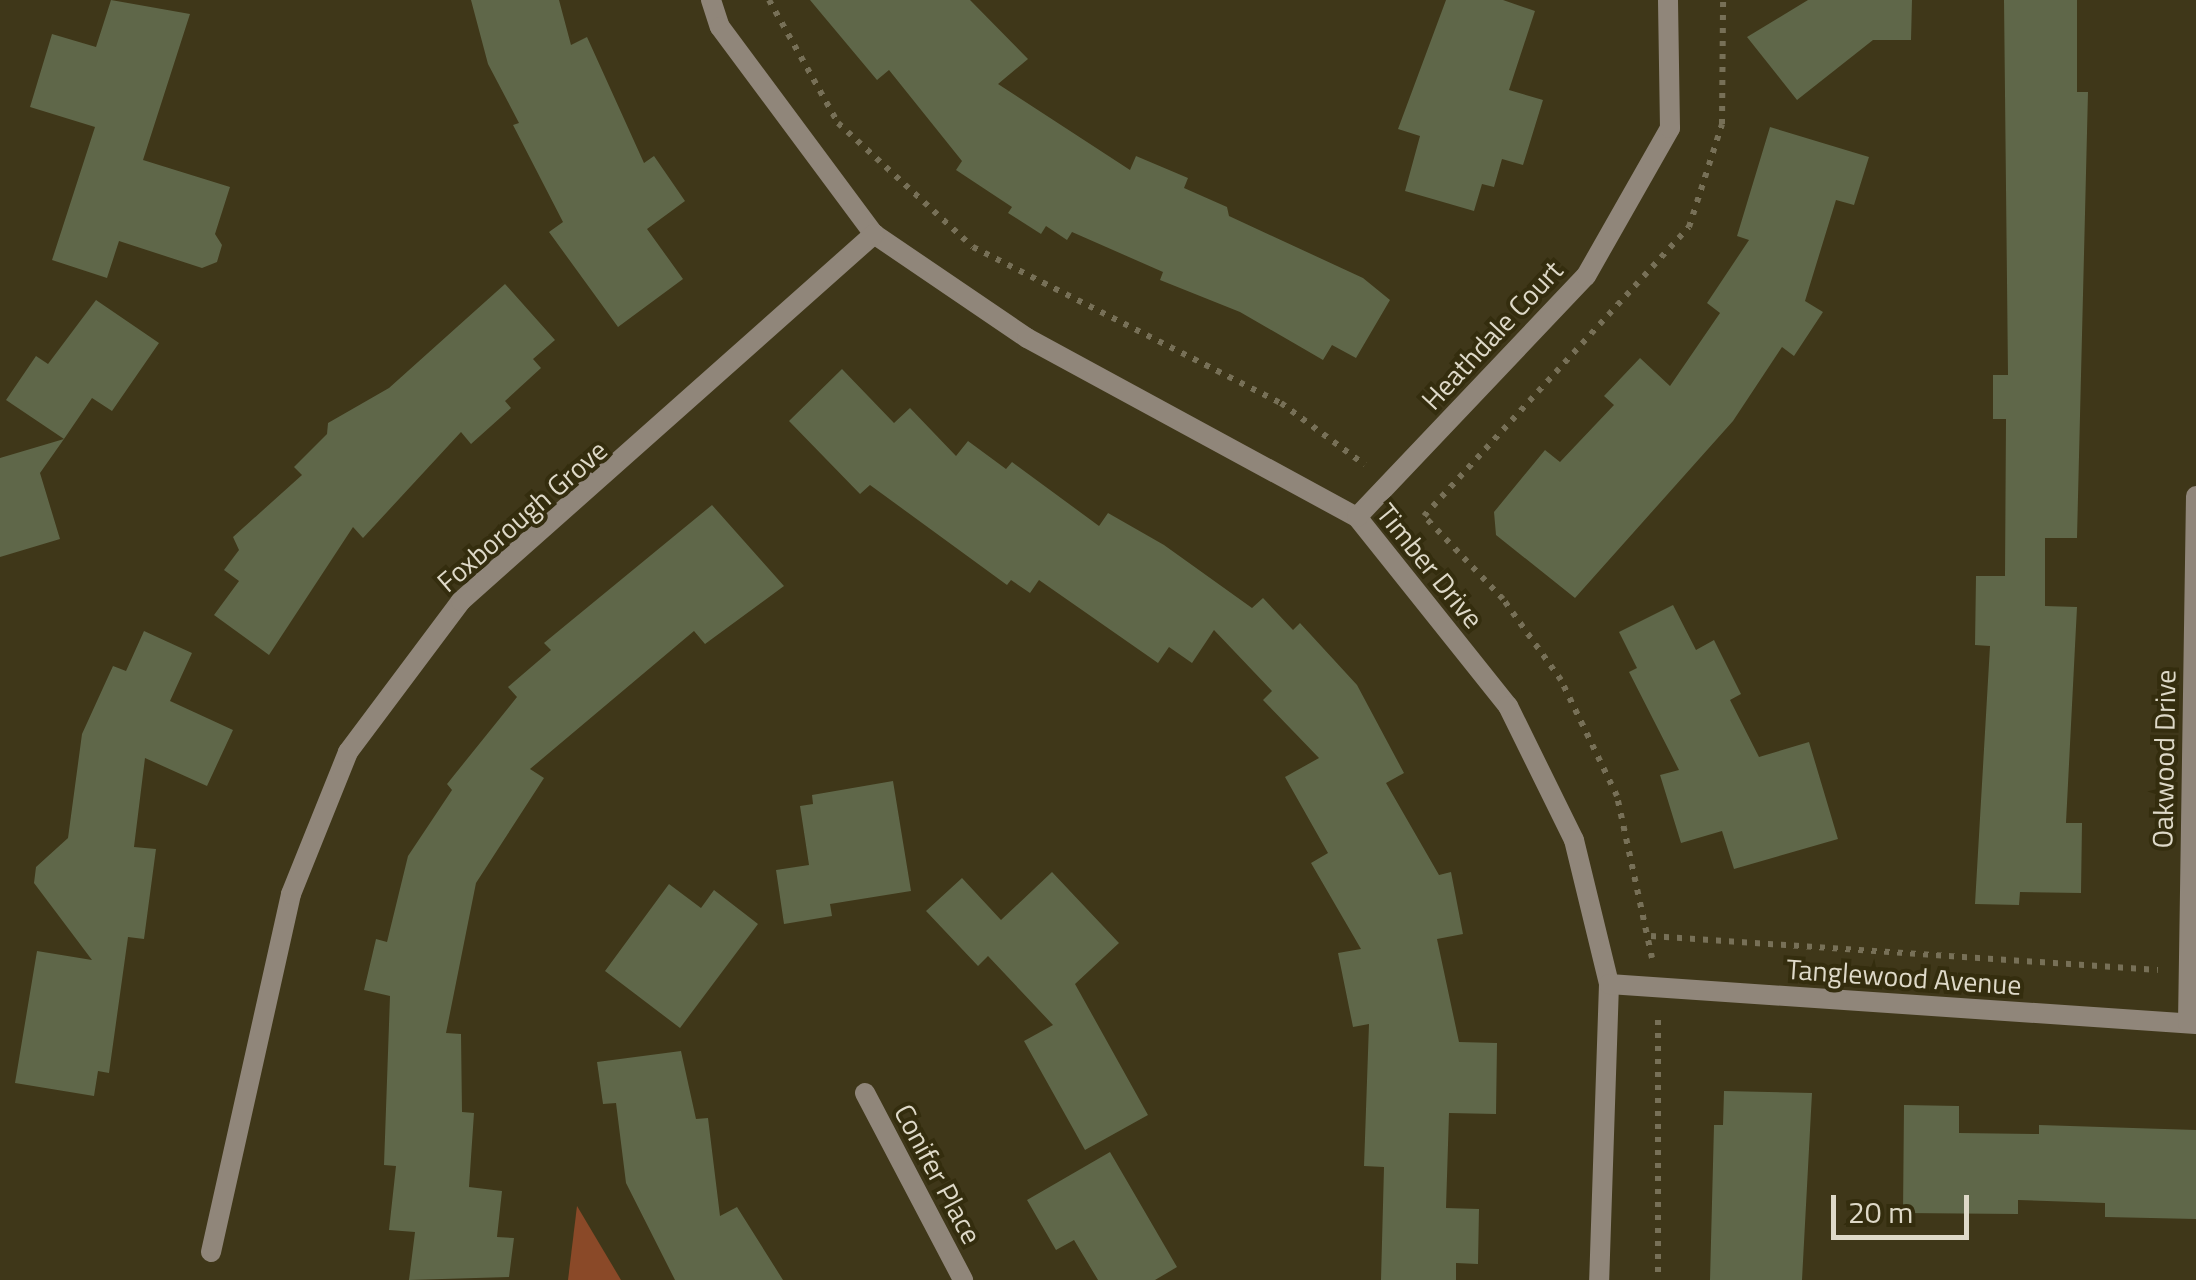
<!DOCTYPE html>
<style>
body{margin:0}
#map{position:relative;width:2196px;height:1280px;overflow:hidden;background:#3f3719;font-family:"Titillium Web",sans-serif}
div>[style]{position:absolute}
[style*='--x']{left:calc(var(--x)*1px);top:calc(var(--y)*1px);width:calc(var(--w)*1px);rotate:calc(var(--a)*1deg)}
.green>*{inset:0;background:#8a4928}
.building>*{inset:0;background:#5f6749}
.path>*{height:6px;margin-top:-3px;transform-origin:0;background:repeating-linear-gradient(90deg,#777057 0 5px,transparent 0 13px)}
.minor>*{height:20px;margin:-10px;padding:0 10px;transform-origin:10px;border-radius:10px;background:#90867a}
span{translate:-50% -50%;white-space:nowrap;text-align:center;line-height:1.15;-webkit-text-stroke:8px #342d0e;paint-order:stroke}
.street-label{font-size:28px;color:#ded9c8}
.scale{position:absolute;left:1831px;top:1195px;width:138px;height:45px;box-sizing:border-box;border:5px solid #ded9c8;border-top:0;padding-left:12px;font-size:30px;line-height:35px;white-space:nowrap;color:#ded9c8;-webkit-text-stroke:8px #342d0e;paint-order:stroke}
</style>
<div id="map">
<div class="green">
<i style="clip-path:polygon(577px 1206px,621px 1280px,568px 1280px)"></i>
</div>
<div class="building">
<i style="clip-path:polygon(111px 0,190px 14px,143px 160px,230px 187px,215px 234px,222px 245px,217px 262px,202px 268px,119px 241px,107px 278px,52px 260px,95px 127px,30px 107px,52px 34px,96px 47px)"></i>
<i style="clip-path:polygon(471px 0,559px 0,571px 45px,587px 37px,644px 163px,654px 156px,685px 201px,647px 229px,683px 279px,618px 327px,549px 232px,563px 222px,513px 125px,519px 123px,488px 64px)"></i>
<i style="clip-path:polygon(810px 0,970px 0,1028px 59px,998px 84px,1130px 170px,1136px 156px,1188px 178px,1184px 188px,1227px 207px,1229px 216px,1363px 278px,1390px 300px,1356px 358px,1332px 345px,1323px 360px,1240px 312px,1160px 280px,1163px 272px,1072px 232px,1067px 240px,1046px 226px,1041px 234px,1008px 213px,1012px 207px,956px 170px,962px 161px,889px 70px,877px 80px)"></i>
<i style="clip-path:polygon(1446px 0,1503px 0,1535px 11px,1509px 90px,1543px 100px,1523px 165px,1502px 159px,1494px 187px,1482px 184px,1474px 211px,1405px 191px,1420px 136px,1398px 129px)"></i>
<i style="clip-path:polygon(1808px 0,1912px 0,1911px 40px,1873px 40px,1797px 100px,1747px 37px)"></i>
<i style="clip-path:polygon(2004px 0,2077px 0,2077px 92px,2088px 92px,2077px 538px,2045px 538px,2045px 606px,2077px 607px,2066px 823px,2082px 823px,2081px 893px,2020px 892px,2019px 905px,1975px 904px,1990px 646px,1975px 645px,1976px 576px,2005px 576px,2006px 419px,1993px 419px,1993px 375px,2008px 375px)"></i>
<i style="clip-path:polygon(1770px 127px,1869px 157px,1854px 205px,1836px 200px,1805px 301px,1823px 312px,1794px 356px,1782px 347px,1733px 421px,1575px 598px,1496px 535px,1494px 512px,1545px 450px,1560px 462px,1614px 405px,1604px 396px,1640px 358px,1670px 386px,1720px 313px,1707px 303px,1749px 240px,1737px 236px)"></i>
<i style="clip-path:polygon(505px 284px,555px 340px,533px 359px,541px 368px,505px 401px,511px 408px,471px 444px,461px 432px,363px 538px,353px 527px,269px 655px,214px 615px,239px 581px,224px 570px,239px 550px,233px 537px,302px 475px,294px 467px,327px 434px,328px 423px,389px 388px)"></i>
<i style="clip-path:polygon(96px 300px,159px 343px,112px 411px,92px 398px,64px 439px,6px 400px,36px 356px,48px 364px)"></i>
<i style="clip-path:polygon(842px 369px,894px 423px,910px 408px,956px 456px,968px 441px,1006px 469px,1012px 462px,1099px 526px,1108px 513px,1164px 545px,1252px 608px,1263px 598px,1293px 630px,1300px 623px,1357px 685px,1404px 773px,1386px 783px,1439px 875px,1451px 872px,1463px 934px,1437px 939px,1459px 1042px,1497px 1043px,1496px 1114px,1449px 1113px,1446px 1208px,1479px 1209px,1478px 1264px,1456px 1263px,1456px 1280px,1381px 1280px,1384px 1167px,1364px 1166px,1369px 1024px,1353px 1027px,1338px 953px,1361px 949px,1311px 863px,1328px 853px,1285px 777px,1319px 758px,1263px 700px,1272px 691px,1214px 630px,1192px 663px,1169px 647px,1158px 663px,1039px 580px,1030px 593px,1011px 580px,1007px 585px,870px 485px,860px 494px,789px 421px)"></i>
<i style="clip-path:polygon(64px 439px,40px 473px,60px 539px,0 557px,0 458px)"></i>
<i style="clip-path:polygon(712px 505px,784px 586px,705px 644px,694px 631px,530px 769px,544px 778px,476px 883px,446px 1033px,461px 1034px,462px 1112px,474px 1113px,469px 1187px,502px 1191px,497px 1237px,514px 1238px,509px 1277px,409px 1280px,415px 1232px,389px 1230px,396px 1166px,384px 1165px,390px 996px,364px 990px,376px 939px,387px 942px,408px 856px,452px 790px,447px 784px,517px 697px,508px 687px,551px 650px,544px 643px)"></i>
<i style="clip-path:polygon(1673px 605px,1696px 650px,1714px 640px,1741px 694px,1730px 700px,1759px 757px,1809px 742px,1838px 839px,1734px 869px,1722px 831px,1681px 843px,1660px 775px,1679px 770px,1629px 672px,1637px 668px,1619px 632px)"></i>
<i style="clip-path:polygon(144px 631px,192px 653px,170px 701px,233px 730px,207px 786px,145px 758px,134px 847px,156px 849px,144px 939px,128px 937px,109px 1073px,98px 1071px,94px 1096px,15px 1083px,37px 951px,92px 960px,34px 883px,36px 867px,68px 838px,82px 734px,113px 666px,126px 671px)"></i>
<i style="clip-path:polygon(893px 781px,911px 891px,830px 904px,832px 916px,784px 924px,776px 870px,809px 865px,800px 806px,813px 804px,812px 795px)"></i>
<i style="clip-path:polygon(1052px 872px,1119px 943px,1075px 984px,1148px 1115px,1085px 1150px,1024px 1041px,1053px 1025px,988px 956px,978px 966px,926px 911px,962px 878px,1001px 920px)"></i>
<i style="clip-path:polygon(669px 884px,701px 908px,714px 890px,758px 924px,680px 1028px,605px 971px)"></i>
<i style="clip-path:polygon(681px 1051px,696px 1119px,708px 1118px,720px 1216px,737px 1207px,783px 1280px,675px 1280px,626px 1183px,616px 1103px,603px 1104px,597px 1062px)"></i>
<i style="clip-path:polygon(1724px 1091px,1812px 1093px,1802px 1280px,1710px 1280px,1714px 1125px,1723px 1125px)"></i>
<i style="clip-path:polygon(1904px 1105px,1959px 1106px,1959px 1133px,2039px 1134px,2039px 1125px,2196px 1130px,2196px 1219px,2105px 1217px,2105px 1203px,2018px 1200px,2018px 1214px,1903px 1213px)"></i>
<i style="clip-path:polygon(1110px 1152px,1177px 1267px,1155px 1280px,1098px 1280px,1074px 1240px,1056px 1250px,1027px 1200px)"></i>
</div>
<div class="path">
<i style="--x:769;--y:0;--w:141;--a:60.7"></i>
<i style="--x:838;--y:123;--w:183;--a:42.6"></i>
<i style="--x:973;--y:247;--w:345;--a:26.9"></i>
<i style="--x:1281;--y:403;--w:104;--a:36.4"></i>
<i style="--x:1651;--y:936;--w:508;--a:3.84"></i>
<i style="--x:1652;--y:958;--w:166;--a:-102.2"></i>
<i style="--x:1617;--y:796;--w:129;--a:-115.8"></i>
<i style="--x:1561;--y:680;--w:100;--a:-125.6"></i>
<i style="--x:1503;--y:599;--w:115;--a:-133.6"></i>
<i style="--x:1424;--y:516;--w:392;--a:-47.5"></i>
<i style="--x:1689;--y:227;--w:108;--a:-72.2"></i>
<i style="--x:1722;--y:124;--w:124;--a:-89.5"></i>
<i style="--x:1658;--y:1020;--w:260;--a:90"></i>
</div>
<div class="minor">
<i style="--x:711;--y:0;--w:28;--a:72"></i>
<i style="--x:720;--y:27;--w:258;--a:53.4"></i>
<i style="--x:874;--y:234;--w:185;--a:34.2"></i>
<i style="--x:1027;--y:338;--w:375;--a:28.5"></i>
<i style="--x:1357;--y:517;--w:242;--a:51.4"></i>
<i style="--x:1508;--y:706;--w:149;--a:63.8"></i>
<i style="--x:1574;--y:840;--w:148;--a:76.3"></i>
<i style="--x:1609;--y:984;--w:296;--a:91.9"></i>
<i style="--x:1357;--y:517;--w:332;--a:-46.5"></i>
<i style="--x:1586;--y:276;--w:170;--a:-60.4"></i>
<i style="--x:1670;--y:128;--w:128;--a:-90.9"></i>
<i style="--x:1609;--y:984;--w:588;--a:3.9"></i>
<i style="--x:2188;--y:1023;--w:527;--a:-89.13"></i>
<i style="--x:865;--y:1093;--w:211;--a:62.3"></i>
<i style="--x:211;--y:1252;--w:367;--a:-77.4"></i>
<i style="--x:291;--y:894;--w:153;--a:-68.1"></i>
<i style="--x:348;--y:752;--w:189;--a:-53.2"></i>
<i style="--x:461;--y:601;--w:553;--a:-41.62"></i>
</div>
<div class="street-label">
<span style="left:1492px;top:335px;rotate:-47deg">Heathdale Court</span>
<span style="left:522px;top:516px;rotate:-41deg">Foxborough Grove</span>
<span style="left:1430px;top:566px;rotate:51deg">Timber Drive</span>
<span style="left:2164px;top:759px;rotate:-89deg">Oakwood Drive</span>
<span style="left:1904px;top:977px;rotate:4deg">Tanglewood Avenue</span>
<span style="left:938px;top:1174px;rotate:62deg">Conifer Place</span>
</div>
<div class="scale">20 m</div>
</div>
